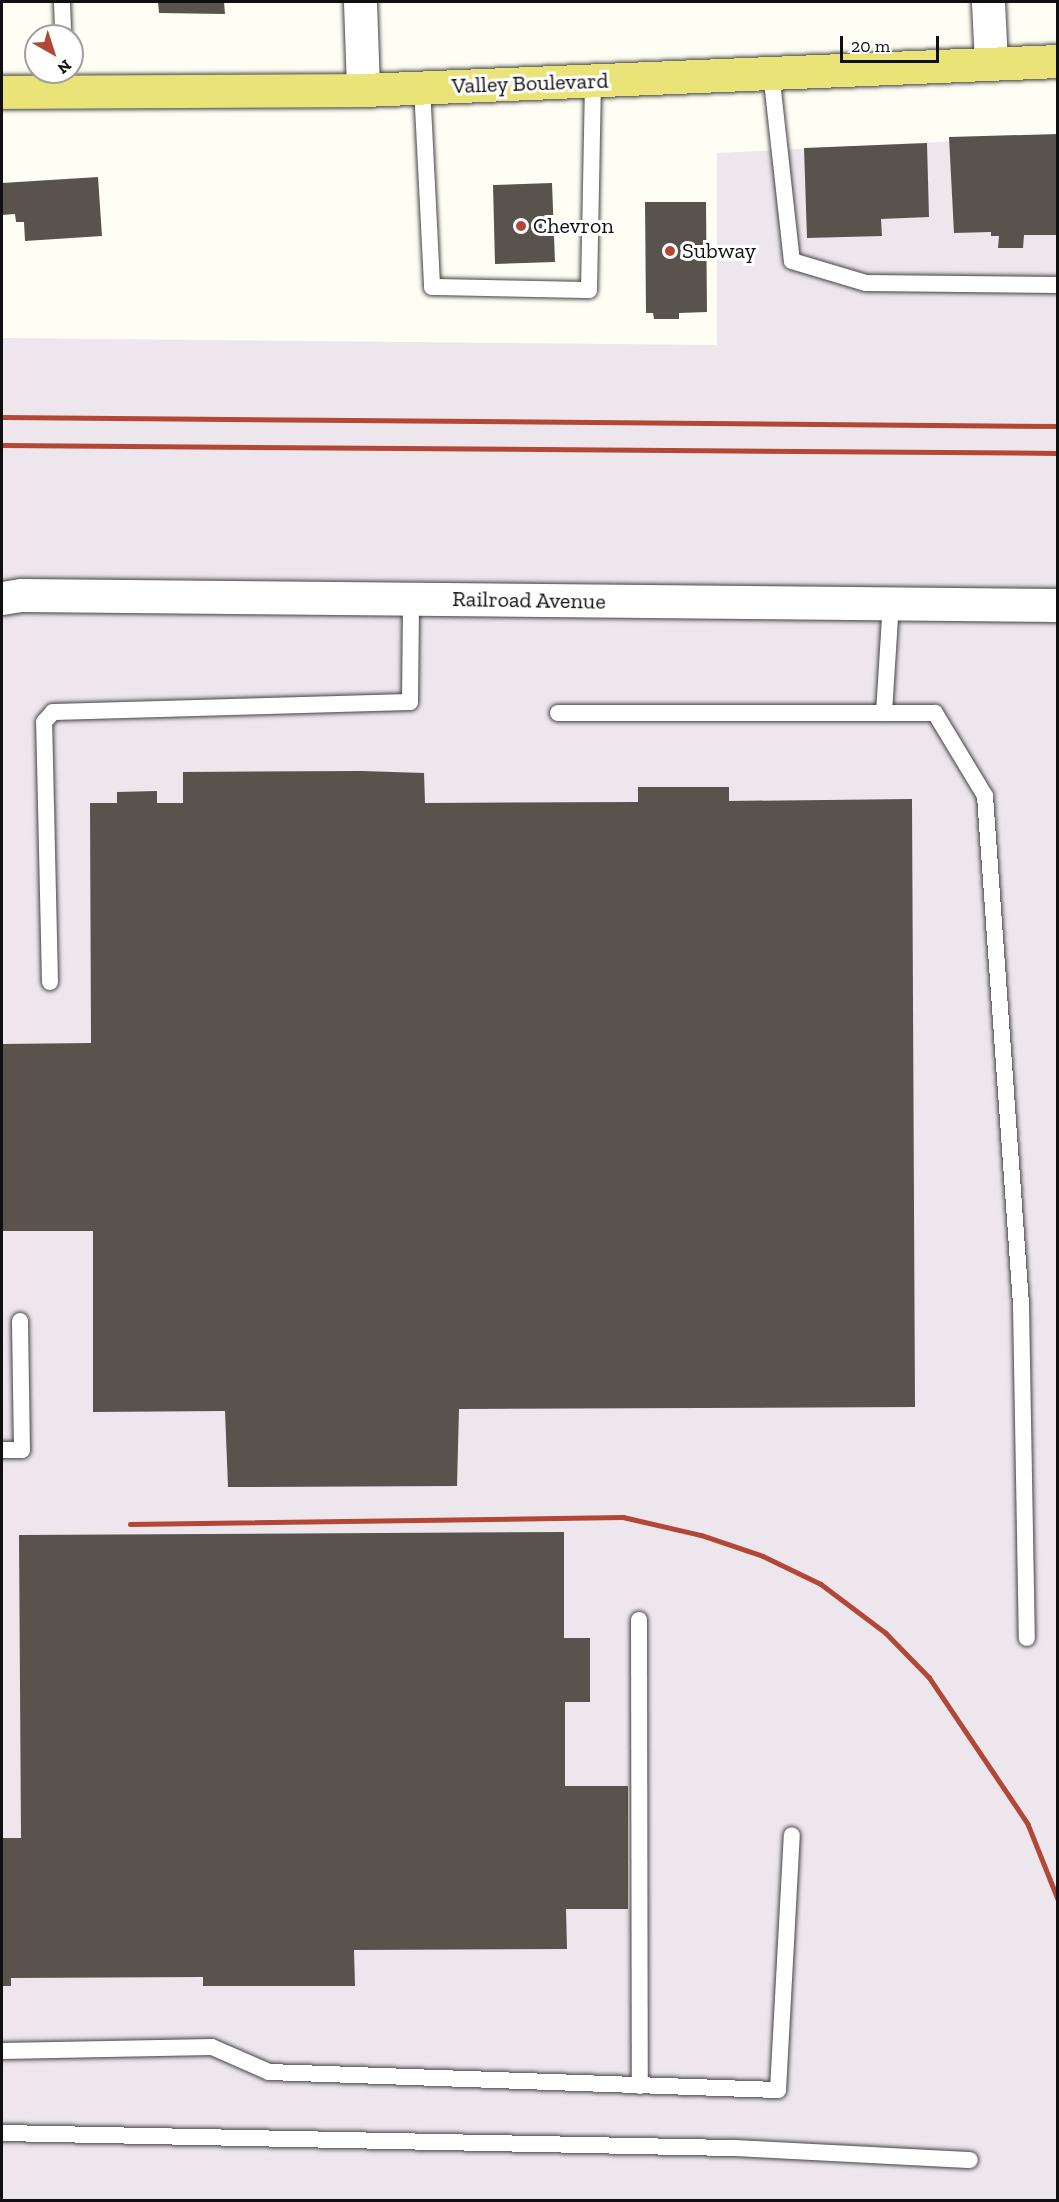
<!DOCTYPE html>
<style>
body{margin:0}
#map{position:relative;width:1059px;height:2202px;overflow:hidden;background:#fefef4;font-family:"Zilla Slab",serif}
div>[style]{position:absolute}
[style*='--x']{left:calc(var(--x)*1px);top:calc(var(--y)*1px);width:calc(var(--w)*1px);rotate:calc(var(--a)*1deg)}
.industrial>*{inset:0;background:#ede6ed}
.building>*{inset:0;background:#58534d}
.roads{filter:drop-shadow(0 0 2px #434343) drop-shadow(0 0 2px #434343)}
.service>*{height:16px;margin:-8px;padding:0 8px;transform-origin:8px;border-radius:8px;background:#fff}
.minor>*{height:33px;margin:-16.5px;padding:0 16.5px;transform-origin:16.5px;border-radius:16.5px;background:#fff}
.primary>*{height:33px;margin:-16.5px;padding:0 16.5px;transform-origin:16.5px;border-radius:16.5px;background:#eae378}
.rail>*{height:4.5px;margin:-2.25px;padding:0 2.25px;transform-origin:2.25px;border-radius:2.25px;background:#b24736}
.dots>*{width:16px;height:16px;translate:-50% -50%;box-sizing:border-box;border:3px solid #fff;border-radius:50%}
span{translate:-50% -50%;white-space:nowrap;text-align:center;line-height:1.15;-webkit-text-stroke:6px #fff;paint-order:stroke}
.street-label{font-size:22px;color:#101010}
.poi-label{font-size:22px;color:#101010}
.left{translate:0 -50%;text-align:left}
.frame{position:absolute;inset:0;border:3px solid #101010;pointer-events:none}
.north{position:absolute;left:24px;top:24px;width:60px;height:60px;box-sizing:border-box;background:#fff;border:2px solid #9f9f9f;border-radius:50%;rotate:141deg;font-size:16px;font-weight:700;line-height:24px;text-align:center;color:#101010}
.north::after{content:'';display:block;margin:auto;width:21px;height:27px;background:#b24736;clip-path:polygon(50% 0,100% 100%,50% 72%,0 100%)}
.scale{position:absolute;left:840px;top:36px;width:99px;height:27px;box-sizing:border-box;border:3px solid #101010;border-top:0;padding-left:8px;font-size:18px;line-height:21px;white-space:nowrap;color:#101010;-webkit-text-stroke:4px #fff;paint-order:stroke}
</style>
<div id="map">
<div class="industrial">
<i style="clip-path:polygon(1057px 136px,1057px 2200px,2px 2200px,2px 338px,717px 345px,717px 153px)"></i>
</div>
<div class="building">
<i style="clip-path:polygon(158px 2px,224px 2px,225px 14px,159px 13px)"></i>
<i style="clip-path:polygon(1058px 134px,1058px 235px,1024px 235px,1023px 248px,998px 248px,999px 236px,991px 236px,991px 232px,954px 233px,949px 137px)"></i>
<i style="clip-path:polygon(927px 143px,929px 217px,881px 219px,882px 236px,807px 238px,804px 148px)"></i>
<i style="clip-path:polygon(98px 177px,102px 236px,25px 241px,24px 222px,16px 222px,15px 214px,2px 215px,2px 183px)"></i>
<i style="clip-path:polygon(552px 183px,555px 262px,495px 264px,493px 185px)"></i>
<i style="clip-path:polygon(645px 202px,706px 202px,707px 312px,679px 313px,679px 319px,654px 319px,653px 313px,646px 313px)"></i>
<i style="clip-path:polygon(362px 771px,424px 773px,425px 803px,638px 802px,638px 787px,729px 787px,729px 801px,912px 799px,915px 1407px,459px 1409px,457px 1486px,228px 1487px,225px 1411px,93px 1412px,93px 1231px,2px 1231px,2px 1044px,91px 1043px,90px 803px,117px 803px,117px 792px,157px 791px,157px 803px,183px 803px,183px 772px)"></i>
<i style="clip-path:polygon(564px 1532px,564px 1638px,590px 1638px,590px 1702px,565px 1702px,565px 1786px,628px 1786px,628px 1909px,566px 1909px,567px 1949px,354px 1950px,355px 1986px,203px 1986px,203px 1977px,11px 1978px,11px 1986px,2px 1986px,2px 1838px,21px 1838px,19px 1535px)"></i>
</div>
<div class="roads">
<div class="service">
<i style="--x:62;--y:2;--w:34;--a:88"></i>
<i style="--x:771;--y:72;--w:190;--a:83.7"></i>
<i style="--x:792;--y:261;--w:77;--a:16.6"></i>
<i style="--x:866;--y:283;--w:192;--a:0.6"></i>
<i style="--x:422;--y:87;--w:200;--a:87.1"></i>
<i style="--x:432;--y:287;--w:157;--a:1.1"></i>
<i style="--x:589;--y:290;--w:210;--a:-88.9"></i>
<i style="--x:558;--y:713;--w:377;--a:0"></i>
<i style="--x:935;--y:713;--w:97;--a:58.9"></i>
<i style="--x:985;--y:796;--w:510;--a:85.95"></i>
<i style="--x:1021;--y:1305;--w:333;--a:89"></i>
<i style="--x:884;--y:713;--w:110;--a:-86.4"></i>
<i style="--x:50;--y:982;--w:260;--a:-91.3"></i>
<i style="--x:44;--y:722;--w:13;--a:-48"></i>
<i style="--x:53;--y:712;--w:357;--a:-1.6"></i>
<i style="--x:410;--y:702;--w:104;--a:-89.4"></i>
<i style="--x:2;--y:1450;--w:20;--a:0"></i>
<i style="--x:22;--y:1450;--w:129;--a:-90.9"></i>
<i style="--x:639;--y:1620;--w:466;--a:89.9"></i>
<i style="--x:2;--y:2051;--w:210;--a:-1.1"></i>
<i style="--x:212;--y:2047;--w:62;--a:23.7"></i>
<i style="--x:269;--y:2072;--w:509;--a:2.03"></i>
<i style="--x:778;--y:2090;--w:255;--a:-86.9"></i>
<i style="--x:2;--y:2133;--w:731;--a:1.18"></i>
<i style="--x:733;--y:2148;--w:237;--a:2.9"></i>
</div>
<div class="minor">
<i style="--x:360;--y:2;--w:88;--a:88"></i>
<i style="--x:988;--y:2;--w:61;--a:87.2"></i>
<i style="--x:2;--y:598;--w:19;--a:-9"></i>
<i style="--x:21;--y:595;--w:1037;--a:0.55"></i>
</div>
<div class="primary">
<i style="--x:2;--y:92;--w:361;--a:-0.3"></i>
<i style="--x:363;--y:90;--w:696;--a:-2.39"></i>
</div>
</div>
<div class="rail">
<i style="--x:2;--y:417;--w:1056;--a:0.49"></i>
<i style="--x:2;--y:445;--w:1056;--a:0.43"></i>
<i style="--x:130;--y:1524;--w:493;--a:-0.8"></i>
<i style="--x:623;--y:1517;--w:80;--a:13"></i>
<i style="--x:701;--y:1535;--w:65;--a:18.7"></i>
<i style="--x:763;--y:1556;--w:64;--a:25.8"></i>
<i style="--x:821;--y:1584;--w:81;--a:37"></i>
<i style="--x:886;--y:1633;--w:62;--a:45.7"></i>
<i style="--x:929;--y:1677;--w:177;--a:56"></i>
<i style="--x:1028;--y:1824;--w:81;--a:68.2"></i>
</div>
<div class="dots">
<i style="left:521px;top:226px;background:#b24736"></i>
<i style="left:670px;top:251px;background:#b24736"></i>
</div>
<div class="street-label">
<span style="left:530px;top:83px;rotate:-2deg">Valley Boulevard</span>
<span style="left:529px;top:600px;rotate:1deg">Railroad Avenue</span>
</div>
<div class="poi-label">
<span class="left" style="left:533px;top:226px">Chevron</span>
<span class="left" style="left:682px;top:251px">Subway</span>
</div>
<div class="frame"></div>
<div class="north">N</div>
<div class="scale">20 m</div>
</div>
